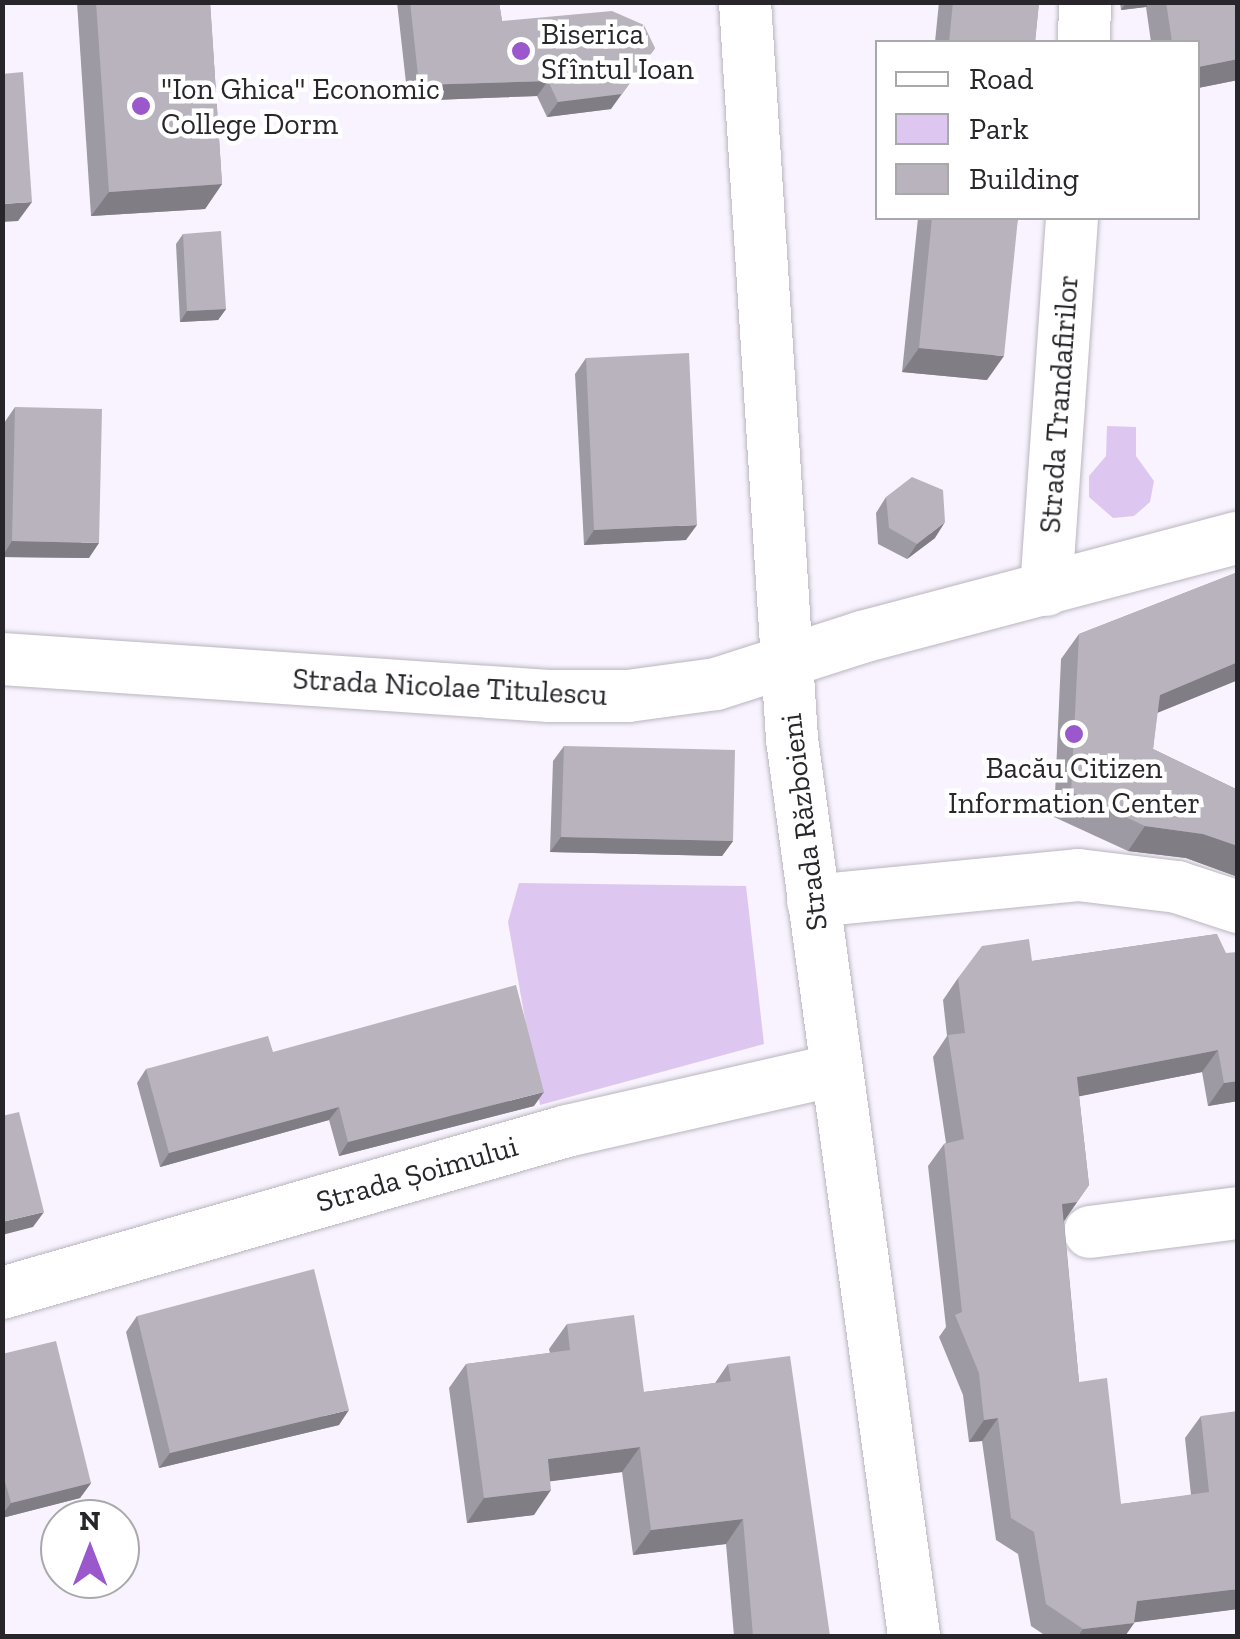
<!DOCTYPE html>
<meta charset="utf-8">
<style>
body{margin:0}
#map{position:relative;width:1240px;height:1639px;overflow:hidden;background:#f8f3fe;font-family:"Zilla Slab",serif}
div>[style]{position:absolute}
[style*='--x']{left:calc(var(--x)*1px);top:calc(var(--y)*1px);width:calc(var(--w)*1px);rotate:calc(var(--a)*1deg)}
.green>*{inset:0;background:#ddc7f1}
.roads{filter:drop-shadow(0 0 2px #bab5bf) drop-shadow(0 0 2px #bab5bf)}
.minor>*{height:52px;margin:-26px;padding:0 26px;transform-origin:26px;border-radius:26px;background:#fff}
.wall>*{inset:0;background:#9e9aa3}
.shaded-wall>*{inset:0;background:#817d84}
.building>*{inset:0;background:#b8b3bd}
.dots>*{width:28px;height:28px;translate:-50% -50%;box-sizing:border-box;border:5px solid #fff;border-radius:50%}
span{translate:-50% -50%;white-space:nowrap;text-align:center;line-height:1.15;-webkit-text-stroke:9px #fff;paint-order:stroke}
.poi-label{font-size:30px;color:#28262a}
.left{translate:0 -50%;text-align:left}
.street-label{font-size:30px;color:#28262a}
.frame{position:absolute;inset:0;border:5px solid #28262a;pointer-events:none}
.legend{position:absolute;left:875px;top:40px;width:325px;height:180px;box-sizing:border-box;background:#fff;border:2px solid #a9a8aa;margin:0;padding:12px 18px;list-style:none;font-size:30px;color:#28262a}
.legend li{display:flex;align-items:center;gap:20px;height:50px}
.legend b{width:50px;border:2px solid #a9a8aa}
.north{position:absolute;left:40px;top:1499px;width:100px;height:100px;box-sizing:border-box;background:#fff;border:2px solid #a9a8aa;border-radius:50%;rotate:0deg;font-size:28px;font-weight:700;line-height:40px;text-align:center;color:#28262a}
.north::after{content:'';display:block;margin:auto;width:35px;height:45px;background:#9b58cd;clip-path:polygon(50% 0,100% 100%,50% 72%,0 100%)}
</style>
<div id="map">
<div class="green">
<i style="clip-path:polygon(1107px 426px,1136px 427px,1136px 456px,1154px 481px,1150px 502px,1134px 516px,1113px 518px,1089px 497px,1089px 476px,1106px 456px)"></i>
<i style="clip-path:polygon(519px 883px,746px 886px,764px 1044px,540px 1105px,508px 922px)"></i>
</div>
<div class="roads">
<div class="minor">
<i style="--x:745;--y:2;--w:738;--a:86.35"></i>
<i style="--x:792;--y:739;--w:905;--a:82.25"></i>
<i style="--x:1084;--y:42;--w:40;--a:-88.6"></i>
<i style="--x:1046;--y:590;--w:373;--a:-86"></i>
<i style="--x:2;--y:659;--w:548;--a:3.87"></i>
<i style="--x:549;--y:696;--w:79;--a:0"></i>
<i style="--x:628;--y:696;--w:89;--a:-7.8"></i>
<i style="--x:716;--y:684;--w:153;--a:-17.8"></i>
<i style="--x:862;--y:637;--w:389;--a:-14.8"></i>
<i style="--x:813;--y:901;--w:266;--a:-5.6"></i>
<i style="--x:1078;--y:875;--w:100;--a:6.9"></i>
<i style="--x:1177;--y:887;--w:64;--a:18.2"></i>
<i style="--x:1090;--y:1232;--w:149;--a:-7.3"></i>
<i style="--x:2;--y:1293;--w:588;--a:-16"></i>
<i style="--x:567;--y:1131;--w:275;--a:-12.8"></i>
</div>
</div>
<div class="wall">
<i style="clip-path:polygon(77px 2px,210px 2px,222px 184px,205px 209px,91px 216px)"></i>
<i style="clip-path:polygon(397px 2px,499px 2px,502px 21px,611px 109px,547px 117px,537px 96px,408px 101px)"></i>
<i style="clip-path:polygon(939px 2px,1039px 2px,1035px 42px,935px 42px)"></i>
<i style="clip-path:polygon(1120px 2px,1238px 2px,1238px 80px,1198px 88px,1198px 42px,1151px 42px,1146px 7px,1121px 10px)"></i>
<i style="clip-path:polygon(918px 218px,1018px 218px,987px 380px,902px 372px)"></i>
<i style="clip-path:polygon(183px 234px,226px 309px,218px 320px,180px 322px,176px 244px)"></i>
<i style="clip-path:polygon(586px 358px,686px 540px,584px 545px,575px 374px)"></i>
<i style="clip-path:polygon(15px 407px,89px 558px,2px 557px,4px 423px)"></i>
<i style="clip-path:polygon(886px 497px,935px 538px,907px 559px,878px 544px,876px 513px)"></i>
<i style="clip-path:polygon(1238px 572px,1238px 680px,1157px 713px,1153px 749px,1238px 790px,1238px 877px,1186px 858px,1128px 851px,1054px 817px,1061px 659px,1079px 634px)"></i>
<i style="clip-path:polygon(564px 746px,733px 841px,722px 856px,550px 852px,553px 761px)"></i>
<i style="clip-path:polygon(1217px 934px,1238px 1101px,1208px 1106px,1202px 1072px,1079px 1096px,1089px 1185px,1064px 1221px,1079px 1382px,1121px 1504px,1191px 1495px,1185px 1438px,1201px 1416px,1238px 1609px,1135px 1622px,1125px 1636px,1046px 1636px,1031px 1626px,1018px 1554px,996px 1540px,982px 1441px,969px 1442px,963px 1395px,939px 1337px,946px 1327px,928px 1166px,944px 1144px,946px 1143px,933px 1057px,947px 1036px,943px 1000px,958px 978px,1032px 961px)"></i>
<i style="clip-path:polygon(273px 1052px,534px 1106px,339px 1156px,329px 1120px,160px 1167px,137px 1083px,146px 1069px)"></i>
<i style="clip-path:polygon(137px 1316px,339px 1425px,159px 1468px,126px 1332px)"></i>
<i style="clip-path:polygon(567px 1324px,644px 1392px,715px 1383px,728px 1364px,830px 1636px,734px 1636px,726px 1544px,633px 1555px,622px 1472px,550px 1481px,534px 1515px,467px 1523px,449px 1388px,466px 1364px,550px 1353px,549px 1349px)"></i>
<i style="clip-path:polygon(2px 1354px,91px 1483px,80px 1498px,2px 1518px)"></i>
</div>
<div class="shaded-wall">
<i style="clip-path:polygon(1127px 2px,1149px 2px,1146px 7px,1121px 10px)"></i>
<i style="clip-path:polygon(655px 48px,611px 109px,547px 117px,558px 102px)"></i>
<i style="clip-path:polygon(1238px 59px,1238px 80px,1198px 88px,1198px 67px)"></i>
<i style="clip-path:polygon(548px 81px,537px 96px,408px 101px,419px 85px)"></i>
<i style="clip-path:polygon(222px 184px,205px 209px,91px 216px,109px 192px)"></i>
<i style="clip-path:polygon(32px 202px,18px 221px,2px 222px,2px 204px)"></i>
<i style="clip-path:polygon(226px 309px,218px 320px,180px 322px,187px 311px)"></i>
<i style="clip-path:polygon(919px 348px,1004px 356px,987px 380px,902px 372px)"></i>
<i style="clip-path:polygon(945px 522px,935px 538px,907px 559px,917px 544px)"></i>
<i style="clip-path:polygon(697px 525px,686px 540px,584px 545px,594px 530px)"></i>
<i style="clip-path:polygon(12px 541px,99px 543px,89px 558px,2px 557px)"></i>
<i style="clip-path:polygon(1238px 662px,1238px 680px,1142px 719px,1160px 695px)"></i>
<i style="clip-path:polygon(1145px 826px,1203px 834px,1238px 846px,1238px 877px,1186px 858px,1128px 851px)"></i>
<i style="clip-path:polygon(561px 837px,733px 841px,722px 856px,550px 852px)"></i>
<i style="clip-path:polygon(1218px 1050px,1202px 1072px,1061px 1100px,1077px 1077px)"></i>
<i style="clip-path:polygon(1238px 1081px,1238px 1101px,1208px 1106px,1224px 1083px)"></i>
<i style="clip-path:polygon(544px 1092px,534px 1106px,339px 1156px,348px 1142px)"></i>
<i style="clip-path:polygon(339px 1107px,329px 1120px,160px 1167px,169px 1153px)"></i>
<i style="clip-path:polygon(1077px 1202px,1062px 1224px,1062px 1204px)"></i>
<i style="clip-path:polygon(44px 1212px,33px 1227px,2px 1235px,2px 1222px)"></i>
<i style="clip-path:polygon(349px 1410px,339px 1425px,159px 1468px,170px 1453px)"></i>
<i style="clip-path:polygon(998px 1418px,982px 1441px,969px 1442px,984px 1420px)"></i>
<i style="clip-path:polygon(640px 1447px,622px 1472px,530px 1484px,548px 1459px)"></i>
<i style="clip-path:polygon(91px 1483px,80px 1498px,2px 1518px,2px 1515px,11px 1503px)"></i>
<i style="clip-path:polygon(551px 1490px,534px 1515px,467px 1523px,484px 1498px)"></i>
<i style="clip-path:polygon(743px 1519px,726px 1544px,633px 1555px,651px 1530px)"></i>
<i style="clip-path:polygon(1238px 1589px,1238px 1609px,1121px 1624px,1137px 1601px)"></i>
<i style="clip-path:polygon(1134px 1623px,1125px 1636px,1078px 1636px,1083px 1629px)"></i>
</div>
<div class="building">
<i style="clip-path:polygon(96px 2px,210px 2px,222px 184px,109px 192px)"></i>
<i style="clip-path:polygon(410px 2px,499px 2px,502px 21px,612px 11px,644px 25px,655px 48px,622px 94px,558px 102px,548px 81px,419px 85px)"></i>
<i style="clip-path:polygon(953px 2px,1039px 2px,1035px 42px,949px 42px)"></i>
<i style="clip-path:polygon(1166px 2px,1238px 2px,1238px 59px,1198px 67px,1198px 42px,1172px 42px)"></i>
<i style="clip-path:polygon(23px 72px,32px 202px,2px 204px,2px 74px)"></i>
<i style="clip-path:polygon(932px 218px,1018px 218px,1004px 356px,919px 348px)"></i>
<i style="clip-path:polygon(221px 231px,226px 309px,187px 311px,183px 234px)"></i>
<i style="clip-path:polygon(689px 353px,697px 525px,594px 530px,586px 358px)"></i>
<i style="clip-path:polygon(15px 407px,102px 409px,99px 543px,12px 541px)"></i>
<i style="clip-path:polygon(912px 477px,943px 490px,945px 522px,917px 544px,889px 528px,886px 497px)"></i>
<i style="clip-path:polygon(1238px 572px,1238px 662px,1160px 695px,1153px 749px,1238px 790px,1238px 846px,1203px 834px,1145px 826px,1071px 792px,1079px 634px)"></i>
<i style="clip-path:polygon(564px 746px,735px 750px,733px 841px,561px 837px)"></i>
<i style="clip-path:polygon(1217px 934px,1226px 953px,1238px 952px,1238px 1081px,1224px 1083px,1218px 1050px,1077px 1077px,1089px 1185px,1077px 1202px,1062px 1204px,1079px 1382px,1107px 1378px,1121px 1504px,1209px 1492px,1201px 1416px,1238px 1411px,1238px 1589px,1137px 1601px,1134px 1623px,1083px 1629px,1046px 1604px,1034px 1532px,1011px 1518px,998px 1418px,984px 1420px,979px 1373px,955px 1315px,962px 1312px,944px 1144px,964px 1139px,948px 1035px,965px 1033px,958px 978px,982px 946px,1029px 939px,1032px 961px)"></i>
<i style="clip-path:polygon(516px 985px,544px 1092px,348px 1142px,339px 1107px,169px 1153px,146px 1069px,268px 1036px,273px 1052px)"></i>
<i style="clip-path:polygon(19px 1112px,44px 1212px,2px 1222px,2px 1116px)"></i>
<i style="clip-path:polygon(314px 1269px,349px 1410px,170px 1453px,137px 1316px)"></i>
<i style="clip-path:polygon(634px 1315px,644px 1392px,731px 1381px,728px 1364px,790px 1356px,830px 1636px,753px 1636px,743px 1519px,651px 1530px,640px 1447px,548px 1459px,551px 1490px,484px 1498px,466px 1364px,570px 1350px,567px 1324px)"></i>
<i style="clip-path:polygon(56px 1341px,91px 1483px,11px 1503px,2px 1471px,2px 1354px)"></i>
</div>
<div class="dots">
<i style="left:521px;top:51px;background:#9b58cd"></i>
<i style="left:141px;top:106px;background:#9b58cd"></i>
<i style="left:1074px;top:734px;background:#9b58cd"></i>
</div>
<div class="poi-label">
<span class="left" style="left:541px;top:51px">Biserica<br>Sfîntul Ioan</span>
<span class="left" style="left:161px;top:106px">"Ion Ghica" Economic<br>College Dorm</span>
<span style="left:1074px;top:785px">Bacău Citizen<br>Information Center</span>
</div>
<div class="street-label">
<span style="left:1059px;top:404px;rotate:-86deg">Strada Trandafirilor</span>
<span style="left:450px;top:687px;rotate:3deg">Strada Nicolae Titulescu</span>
<span style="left:804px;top:822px;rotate:-97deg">Strada Războieni</span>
<span style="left:417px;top:1174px;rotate:-16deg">Strada Șoimului</span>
</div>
<div class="frame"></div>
<ul class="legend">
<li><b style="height:12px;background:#fff"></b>Road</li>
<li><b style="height:28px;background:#ddc7f1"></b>Park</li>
<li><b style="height:28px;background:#b8b3bd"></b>Building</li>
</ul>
<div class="north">N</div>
</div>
